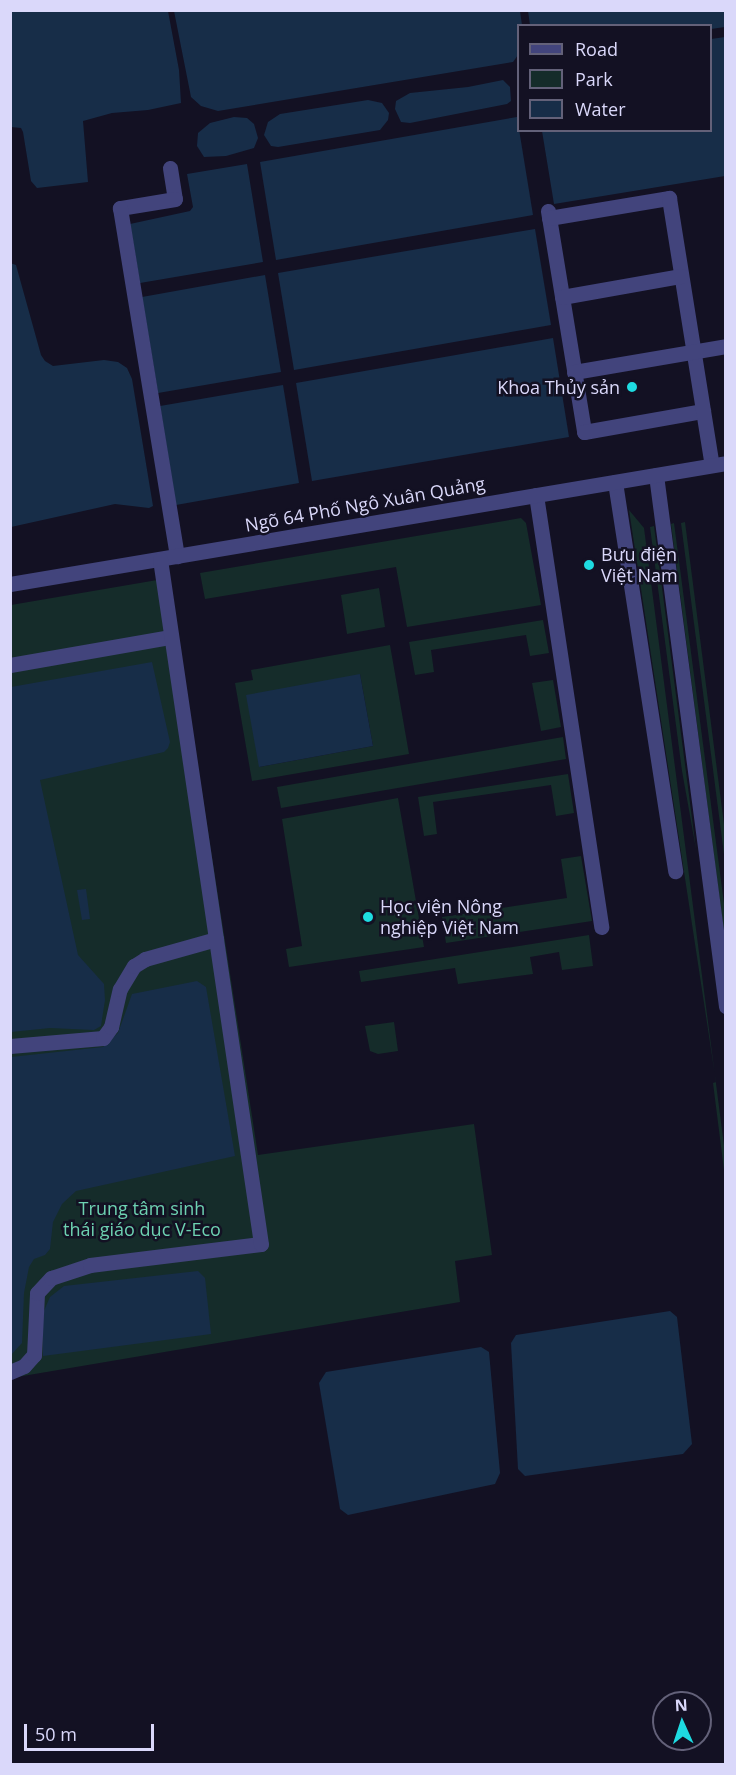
<!DOCTYPE html>
<meta charset="utf-8">
<style>
body{margin:0}
#map{position:relative;width:736px;height:1775px;overflow:hidden;background:#131123;font-family:"Open Sans",sans-serif}
div>[style]{position:absolute}
[style*='--x']{left:calc(var(--x)*1px);top:calc(var(--y)*1px);width:calc(var(--w)*1px);rotate:calc(var(--a)*1deg)}
.green>*{inset:0;background:#152c2a}
.water>*{inset:0;background:#172d48}
.minor>*{height:15px;margin:-7.5px;padding:0 7.5px;transform-origin:7.5px;border-radius:7.5px;background:#42447c}
.dots>*{width:16px;height:16px;translate:-50% -50%;box-sizing:border-box;border:3px solid #131123;border-radius:50%}
span{translate:-50% -50%;white-space:nowrap;text-align:center;line-height:1.15;-webkit-text-stroke:5px #131123;paint-order:stroke}
.poi-label{font-size:18px;color:#dad8fa}
.right{translate:-100% -50%;text-align:right}
.left{translate:0 -50%;text-align:left}
.street-label{font-size:18px;color:#dad8fa}
.park-label{font-size:18px;color:#6dd1b1}
.frame{position:absolute;inset:0;border:12px solid #dad8fa;pointer-events:none}
.legend{position:absolute;left:517px;top:24px;width:195px;height:108px;box-sizing:border-box;background:#131123;border:2px solid #636179;margin:0;padding:8px 10px;list-style:none;font-size:18px;color:#dad8fa}
.legend li{display:flex;align-items:center;gap:12px;height:30px}
.legend b{width:30px;border:2px solid #636179}
.north{position:absolute;left:652px;top:1691px;width:60px;height:60px;box-sizing:border-box;background:#131123;border:2px solid #636179;border-radius:50%;rotate:357deg;font-size:16px;font-weight:700;line-height:24px;text-align:center;color:#dad8fa}
.north::after{content:'';display:block;margin:auto;width:21px;height:27px;background:#1edbe1;clip-path:polygon(50% 0,100% 100%,50% 72%,0 100%)}
.scale{position:absolute;left:24px;top:1724px;width:130px;height:27px;box-sizing:border-box;border:3px solid #dad8fa;border-top:0;padding-left:8px;font-size:18px;line-height:21px;white-space:nowrap;color:#dad8fa;-webkit-text-stroke:4px #131123;paint-order:stroke}
</style>
<div id="map">
<div class="green">
<i style="clip-path:polygon(629px 510px,644px 528px,725px 1153px,725px 1178px,713px 1083px,716px 1082px)"></i>
<i style="clip-path:polygon(521px 518px,526px 523px,541px 605px,407px 627px,396px 567px,205px 599px,200px 573px)"></i>
<i style="clip-path:polygon(685px 522px,725px 832px,725px 862px,681px 523px)"></i>
<i style="clip-path:polygon(674px 523px,725px 911px,725px 941px,671px 524px)"></i>
<i style="clip-path:polygon(654px 526px,696px 849px,682px 771px,650px 527px)"></i>
<i style="clip-path:polygon(169px 578px,258px 1155px,474px 1124px,492px 1255px,455px 1261px,460px 1302px,11px 1378px,11px 605px)"></i>
<i style="clip-path:polygon(379px 588px,385px 627px,347px 634px,341px 595px)"></i>
<i style="clip-path:polygon(543px 620px,549px 653px,530px 656px,526px 635px,431px 650px,434px 672px,415px 675px,409px 642px)"></i>
<i style="clip-path:polygon(evenodd,390px 645px,409px 754px,252px 781px,235px 683px,253px 680px,251px 670px,390px 645px,360px 674px,373px 746px,259px 767px,360px 674px)"></i>
<i style="clip-path:polygon(553px 680px,561px 727px,541px 731px,532px 683px)"></i>
<i style="clip-path:polygon(563px 737px,566px 759px,281px 808px,277px 787px)"></i>
<i style="clip-path:polygon(568px 774px,574px 813px,556px 816px,551px 785px,433px 802px,437px 834px,424px 836px,418px 797px)"></i>
<i style="clip-path:polygon(398px 798px,424px 947px,289px 967px,286px 949px,302px 946px,282px 819px)"></i>
<i style="clip-path:polygon(581px 856px,592px 921px,446px 943px,442px 917px,567px 898px,561px 859px)"></i>
<i style="clip-path:polygon(589px 935px,593px 966px,562px 970px,559px 952px,530px 957px,533px 974px,458px 984px,455px 968px,361px 982px,359px 971px)"></i>
<i style="clip-path:polygon(394px 1022px,398px 1051px,378px 1054px,370px 1051px,365px 1026px)"></i>
</div>
<div class="water">
<i style="clip-path:polygon(11px 10px,168px 11px,179px 70px,181px 103px,148px 110px,112px 113px,83px 121px,88px 182px,37px 188px,31px 181px,23px 132px,21px 128px,11px 127px)"></i>
<i style="clip-path:polygon(520px 11px,522px 25px,518px 26px,518px 55px,513px 62px,218px 111px,201px 106px,191px 97px,174px 11px)"></i>
<i style="clip-path:polygon(528px 11px,725px 11px,725px 27px,711px 29px,710px 26px,530px 25px)"></i>
<i style="clip-path:polygon(725px 37px,725px 176px,554px 204px,542px 131px,710px 130px,711px 39px)"></i>
<i style="clip-path:polygon(503px 80px,510px 87px,511px 101px,507px 104px,410px 123px,401px 122px,395px 109px,396px 101px,410px 93px,468px 87px)"></i>
<i style="clip-path:polygon(368px 100px,382px 103px,389px 113px,388px 120px,380px 130px,278px 147px,271px 146px,264px 135px,268px 122px,280px 114px)"></i>
<i style="clip-path:polygon(234px 117px,247px 118px,254px 124px,258px 138px,254px 148px,226px 156px,204px 157px,197px 146px,198px 133px,210px 123px)"></i>
<i style="clip-path:polygon(517px 117px,533px 215px,276px 260px,260px 162px)"></i>
<i style="clip-path:polygon(247px 164px,263px 262px,140px 283px,130px 224px,190px 211px,193px 207px,187px 174px)"></i>
<i style="clip-path:polygon(535px 229px,551px 325px,294px 370px,278px 273px)"></i>
<i style="clip-path:polygon(10px 263px,16px 265px,41px 355px,45px 361px,53px 366px,104px 360px,118px 362px,127px 368px,132px 379px,153px 506px,149px 508px,115px 504px,11px 527px)"></i>
<i style="clip-path:polygon(265px 275px,281px 372px,158px 393px,142px 297px)"></i>
<i style="clip-path:polygon(553px 338px,569px 437px,312px 481px,296px 383px)"></i>
<i style="clip-path:polygon(283px 385px,299px 483px,176px 505px,160px 406px)"></i>
<i style="clip-path:polygon(152px 662px,170px 742px,168px 748px,164px 752px,40px 780px,78px 955px,104px 984px,105px 1000px,101px 1026px,94px 1030px,50px 1028px,11px 1032px,11px 687px)"></i>
<i style="clip-path:polygon(360px 674px,373px 746px,259px 767px,246px 695px)"></i>
<i style="clip-path:polygon(86px 889px,90px 919px,82px 920px,77px 890px)"></i>
<i style="clip-path:polygon(197px 981px,206px 987px,235px 1156px,76px 1191px,62px 1204px,53px 1222px,50px 1249px,45px 1255px,34px 1259px,29px 1267px,24px 1293px,22px 1343px,11px 1355px,11px 1057px,103px 1047px,118px 1033px,132px 994px)"></i>
<i style="clip-path:polygon(198px 1271px,205px 1278px,211px 1334px,43px 1356px,43px 1313px,50px 1297px,64px 1286px)"></i>
<i style="clip-path:polygon(670px 1311px,677px 1317px,692px 1444px,683px 1454px,525px 1476px,518px 1469px,511px 1343px,516px 1335px)"></i>
<i style="clip-path:polygon(481px 1347px,489px 1352px,500px 1473px,495px 1484px,348px 1515px,340px 1509px,319px 1383px,326px 1372px)"></i>
</div>
<div class="minor">
<i style="--x:170;--y:168;--w:31;--a:81"></i>
<i style="--x:175;--y:199;--w:56;--a:170.7"></i>
<i style="--x:120;--y:208;--w:353;--a:80.7"></i>
<i style="--x:548;--y:211;--w:224;--a:80.7"></i>
<i style="--x:584;--y:432;--w:121;--a:-10"></i>
<i style="--x:549;--y:218;--w:122;--a:-9.5"></i>
<i style="--x:669;--y:198;--w:270;--a:80.9"></i>
<i style="--x:562;--y:297;--w:121;--a:-10"></i>
<i style="--x:574;--y:372;--w:154;--a:-9.7"></i>
<i style="--x:656;--y:475;--w:536;--a:82.49"></i>
<i style="--x:615;--y:482;--w:394;--a:81.2"></i>
<i style="--x:536;--y:495;--w:437;--a:81.4"></i>
<i style="--x:10;--y:584;--w:726;--a:-9.59"></i>
<i style="--x:10;--y:665;--w:163;--a:-9.9"></i>
<i style="--x:10;--y:1046;--w:93;--a:-4.9"></i>
<i style="--x:103;--y:1038;--w:14;--a:-54"></i>
<i style="--x:111;--y:1027;--w:39;--a:-77"></i>
<i style="--x:120;--y:989;--w:27;--a:-59"></i>
<i style="--x:134;--y:966;--w:13;--a:-32"></i>
<i style="--x:145;--y:959;--w:74;--a:-15.7"></i>
<i style="--x:10;--y:1372;--w:15;--a:-23"></i>
<i style="--x:24;--y:1366;--w:15;--a:-48"></i>
<i style="--x:34;--y:1355;--w:62;--a:-87.2"></i>
<i style="--x:37;--y:1293;--w:21;--a:-47"></i>
<i style="--x:51;--y:1278;--w:41;--a:-18.4"></i>
<i style="--x:90;--y:1265;--w:172;--a:-7"></i>
<i style="--x:261;--y:1244;--w:692;--a:-98.39"></i>
</div>
<div class="dots">
<i style="left:632px;top:387px;background:#1edbe1"></i>
<i style="left:589px;top:565px;background:#1edbe1"></i>
<i style="left:368px;top:917px;background:#1edbe1"></i>
</div>
<div class="poi-label">
<span class="right" style="left:620px;top:387px">Khoa Thủy sản</span>
<span class="left" style="left:601px;top:565px">Bưu điện<br>Việt Nam</span>
<span class="left" style="left:380px;top:917px">Học viện Nông<br>nghiệp Việt Nam</span>
</div>
<div class="street-label">
<span style="left:365px;top:504px;rotate:-10deg">Ngõ 64 Phố Ngô Xuân Quảng</span>
</div>
<div class="park-label">
<span style="left:142px;top:1219px">Trung tâm sinh<br>thái giáo dục V-Eco</span>
</div>
<div class="frame"></div>
<ul class="legend">
<li><b style="height:8px;background:#42447c"></b>Road</li>
<li><b style="height:16px;background:#152c2a"></b>Park</li>
<li><b style="height:16px;background:#172d48"></b>Water</li>
</ul>
<div class="north">N</div>
<div class="scale">50 m</div>
</div>
